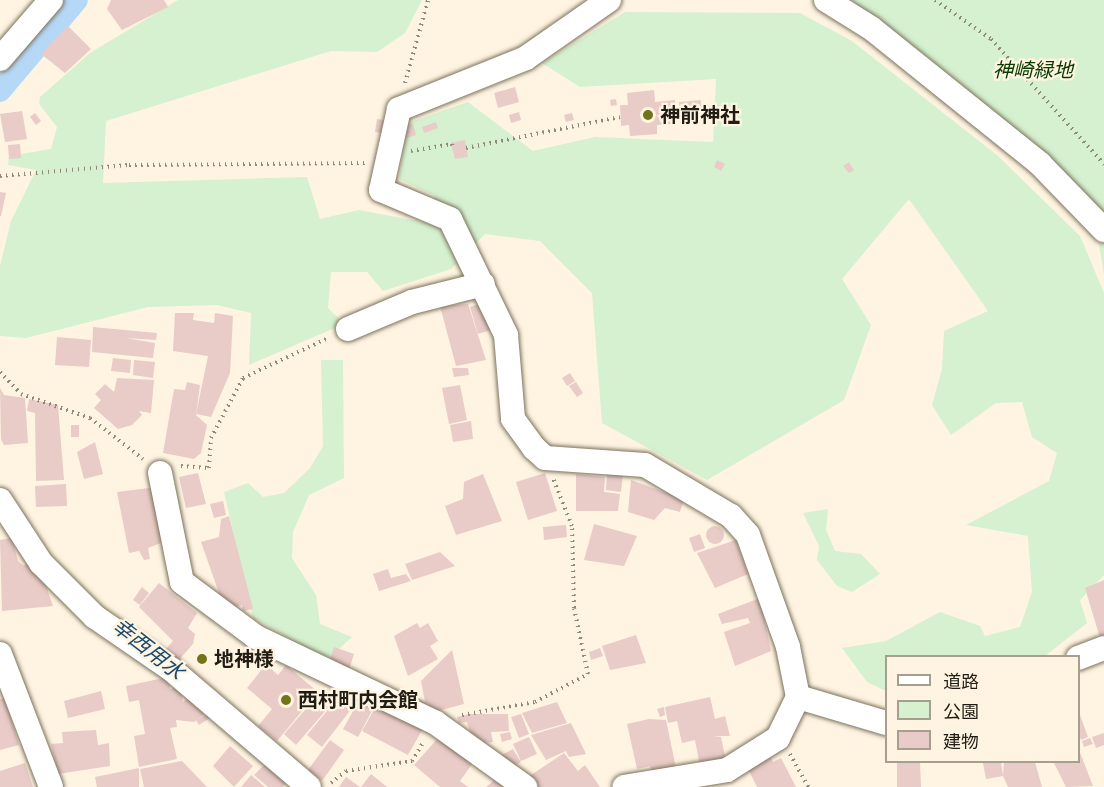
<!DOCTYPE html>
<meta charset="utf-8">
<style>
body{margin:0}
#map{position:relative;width:1104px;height:787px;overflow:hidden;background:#fef4e1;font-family:"Source Serif 4","Noto Sans JP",serif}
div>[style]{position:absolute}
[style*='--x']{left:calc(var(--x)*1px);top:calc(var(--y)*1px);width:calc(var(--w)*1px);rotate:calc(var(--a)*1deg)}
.green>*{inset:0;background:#d5f1d0}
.canal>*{height:22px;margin:-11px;padding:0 11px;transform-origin:11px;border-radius:11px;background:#b6d8f7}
.building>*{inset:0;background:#e9cbc8}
.round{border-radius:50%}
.path>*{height:4px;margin-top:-2px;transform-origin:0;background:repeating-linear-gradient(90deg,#90897b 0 1.5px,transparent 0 6px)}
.roads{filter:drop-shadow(0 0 2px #7b715c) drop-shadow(0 0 2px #7b715c)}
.minor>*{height:24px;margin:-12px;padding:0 12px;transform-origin:12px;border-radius:12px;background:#fff}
.dots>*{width:16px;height:16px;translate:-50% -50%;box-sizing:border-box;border:3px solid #fef4e1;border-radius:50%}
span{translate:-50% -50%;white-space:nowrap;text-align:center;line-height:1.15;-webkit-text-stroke:4.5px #fef4e1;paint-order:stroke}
.park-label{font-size:20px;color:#083b01;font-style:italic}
.poi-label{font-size:20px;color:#211d14;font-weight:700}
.left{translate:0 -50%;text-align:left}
.water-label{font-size:21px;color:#18486c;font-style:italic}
.legend{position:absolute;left:885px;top:655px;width:195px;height:108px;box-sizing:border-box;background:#fef4e1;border:2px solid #a69e8f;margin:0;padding:8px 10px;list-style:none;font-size:18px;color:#211d14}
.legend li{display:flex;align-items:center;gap:12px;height:30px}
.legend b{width:30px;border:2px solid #a69e8f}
</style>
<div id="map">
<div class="green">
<i style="clip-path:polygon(178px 0,422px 0,405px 33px,377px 52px,331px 51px,106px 121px,103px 183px,307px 177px,320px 219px,359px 210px,423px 222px,435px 196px,399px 179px,408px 123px,468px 102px,533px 151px,595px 137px,713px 142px,716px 79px,580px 87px,542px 63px,625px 12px,800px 13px,852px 41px,998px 156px,1080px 236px,1104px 293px,1104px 575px,1080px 600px,1087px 623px,1045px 656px,886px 656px,886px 691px,867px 682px,842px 648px,886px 641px,940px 612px,980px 626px,985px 636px,1020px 627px,1032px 592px,1028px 536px,966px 525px,1049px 481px,1057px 453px,1032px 437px,1022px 402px,996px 403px,951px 435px,932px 405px,942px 369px,944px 331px,988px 311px,909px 199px,842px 279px,871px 325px,844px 400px,707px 480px,602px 423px,592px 293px,540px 241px,485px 234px,451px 269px,383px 291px,367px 272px,331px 272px,328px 308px,344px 324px,249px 365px,251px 313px,217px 305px,148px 307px,26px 338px,0 336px,0 266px,11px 221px,36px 170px,8px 165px,9px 156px,51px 149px,57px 127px,39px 104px,40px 97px,90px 53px)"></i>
<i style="clip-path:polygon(852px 0,1104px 0,1104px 275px,1095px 220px)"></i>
<i style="clip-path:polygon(321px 360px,343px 360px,344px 478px,309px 495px,293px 532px,292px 558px,316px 595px,320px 624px,352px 637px,328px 659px,253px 618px,224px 492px,248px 483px,263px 497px,284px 493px,310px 468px,323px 446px)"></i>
<i style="clip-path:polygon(828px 509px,826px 530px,835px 551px,861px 554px,880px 574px,852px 592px,837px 586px,817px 560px,819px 546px,803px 513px)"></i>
</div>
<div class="canal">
<i style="--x:0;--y:91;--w:119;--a:-49.8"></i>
</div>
<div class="building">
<i style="clip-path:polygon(111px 0,164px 0,168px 7px,122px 30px,107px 9px)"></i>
<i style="clip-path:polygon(68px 26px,91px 49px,65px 73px,41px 54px)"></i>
<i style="clip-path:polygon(515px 87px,519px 102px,498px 108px,494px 93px)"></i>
<i style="clip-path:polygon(654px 90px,655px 102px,675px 100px,677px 124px,657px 125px,657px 134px,630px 136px,629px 125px,621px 126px,620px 105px,628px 105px,627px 93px)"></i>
<i style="clip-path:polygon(616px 99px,617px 105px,611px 106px,610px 100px)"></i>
<i style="clip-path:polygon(701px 100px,702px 121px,680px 123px,679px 102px)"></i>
<i style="clip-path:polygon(714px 105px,719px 105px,720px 119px,715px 119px)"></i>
<i style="clip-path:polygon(22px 111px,27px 139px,5px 142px,0 114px)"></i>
<i style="clip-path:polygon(519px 112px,521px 120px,511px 123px,509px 115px)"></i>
<i style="clip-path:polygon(35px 113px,41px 121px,36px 125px,30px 117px)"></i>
<i style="clip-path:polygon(572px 113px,574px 120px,566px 122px,564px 115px)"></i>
<i style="clip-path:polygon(377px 119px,384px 120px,382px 133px,375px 132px)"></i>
<i style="clip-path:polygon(436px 122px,438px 128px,424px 133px,422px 127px)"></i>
<i style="clip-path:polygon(413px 124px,416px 135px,407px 138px,403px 127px)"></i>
<i style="clip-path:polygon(465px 140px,468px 157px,455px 159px,451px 143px)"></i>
<i style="clip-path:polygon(20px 144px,21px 158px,9px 159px,8px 145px)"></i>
<i style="clip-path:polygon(717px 160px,725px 164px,721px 171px,714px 167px)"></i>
<i style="clip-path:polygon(849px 162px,854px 170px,849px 173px,843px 166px)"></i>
<i style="clip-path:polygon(0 192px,6px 193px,1px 216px,0 216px)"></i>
<i style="clip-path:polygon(483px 303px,491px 330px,478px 334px,470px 307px)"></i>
<i style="clip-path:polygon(468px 304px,486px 360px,456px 366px,440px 306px)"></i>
<i style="clip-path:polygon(175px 313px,194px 313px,193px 320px,214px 323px,215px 313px,233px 316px,230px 373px,211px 417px,196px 414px,208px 356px,173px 351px)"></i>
<i style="clip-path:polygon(93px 327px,157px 333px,156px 340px,126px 338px,155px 343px,153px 358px,92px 352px)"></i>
<i style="clip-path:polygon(57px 337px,91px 340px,89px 367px,55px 365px)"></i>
<i style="clip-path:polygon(113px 358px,131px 360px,130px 373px,111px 371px)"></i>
<i style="clip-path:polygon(134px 360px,155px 362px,153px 378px,133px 375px)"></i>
<i style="clip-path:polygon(452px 368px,468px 368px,469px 375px,454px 377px)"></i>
<i style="clip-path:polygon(570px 373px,575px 381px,567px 386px,562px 378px)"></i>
<i style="clip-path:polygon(117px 378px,154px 380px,151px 413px,139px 411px,142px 415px,132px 425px,118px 429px,94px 408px,101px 400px,95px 394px,105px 384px,114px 392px)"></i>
<i style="clip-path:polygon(187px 382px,200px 385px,196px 415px,207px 425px,201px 453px,194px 459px,163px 453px,174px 389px,185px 390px)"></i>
<i style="clip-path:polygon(576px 382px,583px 393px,577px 397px,569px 386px)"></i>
<i style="clip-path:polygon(460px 385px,467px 420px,449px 424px,442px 388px)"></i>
<i style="clip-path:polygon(0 388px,4px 395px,25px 398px,28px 443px,4px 445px,1px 439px)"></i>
<i style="clip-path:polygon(29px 399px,58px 405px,64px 480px,36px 481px,35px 413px,27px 411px)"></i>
<i style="clip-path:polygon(471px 421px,473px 439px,453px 442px,450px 425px)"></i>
<i style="clip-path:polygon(71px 425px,79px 425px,79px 437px,71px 437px)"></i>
<i style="clip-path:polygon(95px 442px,103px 474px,84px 479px,77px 452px)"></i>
<i style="clip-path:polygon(607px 472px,623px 473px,621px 492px,606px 490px)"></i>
<i style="clip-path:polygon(198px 473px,206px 504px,186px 508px,179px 477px)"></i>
<i style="clip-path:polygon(545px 473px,557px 511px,528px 520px,516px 482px)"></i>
<i style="clip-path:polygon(483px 474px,502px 521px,456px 535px,445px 506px,463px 499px,464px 482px)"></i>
<i style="clip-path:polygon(576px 474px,605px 477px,604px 492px,620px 494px,618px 511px,576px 511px)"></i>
<i style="clip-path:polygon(631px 480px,684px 499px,680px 512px,665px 508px,654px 520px,628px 512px)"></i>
<i style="clip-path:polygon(66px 484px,67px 506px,36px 507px,35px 486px)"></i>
<i style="clip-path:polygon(157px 487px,166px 541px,148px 548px,150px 559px,144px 560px,139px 551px,129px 553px,117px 492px)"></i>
<i style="clip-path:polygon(223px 501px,226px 515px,214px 518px,210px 504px)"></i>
<i style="clip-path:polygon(229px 516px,253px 609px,243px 611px,242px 605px,225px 610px,201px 542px,219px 537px,221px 519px)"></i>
<i style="clip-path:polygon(594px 524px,637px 536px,624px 566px,584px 560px)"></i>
<i style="clip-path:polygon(566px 525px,567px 537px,544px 540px,543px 527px)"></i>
<i class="round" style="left:706px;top:526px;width:18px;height:18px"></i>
<i style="clip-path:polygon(700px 534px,705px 548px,694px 552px,689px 538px)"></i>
<i style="clip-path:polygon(12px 538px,18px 561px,24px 566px,29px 561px,43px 577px,53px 606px,2px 611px,0 540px)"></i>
<i style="clip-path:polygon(736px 540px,748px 574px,715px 588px,697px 553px)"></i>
<i style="clip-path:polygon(440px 552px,455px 566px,412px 580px,405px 564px)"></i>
<i style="clip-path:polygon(388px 569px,391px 578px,406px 574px,411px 581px,379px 591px,373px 574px)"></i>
<i style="clip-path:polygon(1104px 580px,1104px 637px,1100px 638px,1085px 588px)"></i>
<i style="clip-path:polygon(159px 583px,197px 613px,188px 628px,195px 634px,193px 644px,177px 662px,164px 651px,173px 641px,139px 607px)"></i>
<i style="clip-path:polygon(142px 587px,149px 593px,140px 605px,133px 600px)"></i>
<i style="clip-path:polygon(760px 598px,771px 651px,735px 666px,724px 632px,750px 623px,748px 618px,722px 624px,718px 614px)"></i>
<i style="clip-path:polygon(417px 623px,420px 628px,428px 623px,438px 641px,430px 646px,438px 659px,408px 676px,394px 636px)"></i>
<i style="clip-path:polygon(636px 635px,646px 663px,610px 670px,602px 646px)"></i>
<i style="clip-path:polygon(334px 647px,354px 654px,348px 673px,328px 666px)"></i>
<i style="clip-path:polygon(600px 648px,603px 656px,591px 660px,589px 652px)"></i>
<i style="clip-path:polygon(452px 650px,464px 704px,426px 714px,413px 707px,417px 698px,425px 702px,421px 681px)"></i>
<i style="clip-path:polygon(266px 664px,278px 675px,286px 665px,318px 692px,277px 741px,258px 726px,272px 709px,247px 688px)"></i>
<i style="clip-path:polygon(168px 677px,170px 689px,180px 687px,183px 702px,190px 696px,206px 713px,194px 722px,176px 720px,177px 727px,170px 728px,177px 759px,139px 767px,134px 736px,145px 734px,139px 700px,129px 702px,126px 686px)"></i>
<i style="clip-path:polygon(346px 688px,359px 699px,322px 747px,307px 735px)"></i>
<i style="clip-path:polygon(322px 690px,334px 701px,296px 745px,284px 734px)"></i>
<i style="clip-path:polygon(101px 691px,105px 709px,68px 718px,64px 701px)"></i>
<i style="clip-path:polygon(361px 697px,375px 705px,358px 737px,343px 729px)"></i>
<i style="clip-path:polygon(710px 697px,715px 719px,725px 716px,730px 736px,713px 736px,721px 737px,726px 761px,700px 767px,695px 740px,682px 743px,677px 721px,668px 723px,665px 707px)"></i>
<i style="clip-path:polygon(5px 698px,19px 745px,0 750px,0 699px)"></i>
<i style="clip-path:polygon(557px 702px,567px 723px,532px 733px,522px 713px)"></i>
<i style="clip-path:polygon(376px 706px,425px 725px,408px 755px,362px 731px)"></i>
<i style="clip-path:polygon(664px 707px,665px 715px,660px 717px,657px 709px)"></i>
<i style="clip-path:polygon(1079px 712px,1088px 737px,1081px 740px,1078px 732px)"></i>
<i style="clip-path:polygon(207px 714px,210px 718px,199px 725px,196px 720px)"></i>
<i style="clip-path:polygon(470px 714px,508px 714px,509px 731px,491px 732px,493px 742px,474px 744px,467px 722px,459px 723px,457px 717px)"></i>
<i style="clip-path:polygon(521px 714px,529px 734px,519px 738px,511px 717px)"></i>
<i style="clip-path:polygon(649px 719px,666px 720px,676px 768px,652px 773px,650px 766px,637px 769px,627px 724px)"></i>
<i style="clip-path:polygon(571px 723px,586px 754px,569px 757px,566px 751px,546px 760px,531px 735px)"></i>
<i style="clip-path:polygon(96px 730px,98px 745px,109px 743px,110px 766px,58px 774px,51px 744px,63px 743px,62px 732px)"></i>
<i style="clip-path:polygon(510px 732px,512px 739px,502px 742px,500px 734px)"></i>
<i style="clip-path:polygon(1104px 733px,1104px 745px,1096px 748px,1092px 737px)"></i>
<i style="clip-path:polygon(439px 737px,475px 760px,460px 781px,468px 787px,440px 787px,414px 765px)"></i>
<i style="clip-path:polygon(529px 737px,537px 754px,521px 761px,513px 744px)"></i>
<i style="clip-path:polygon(1090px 738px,1093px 744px,1084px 747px,1082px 741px)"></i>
<i style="clip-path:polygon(330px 740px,344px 750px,322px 781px,308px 770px)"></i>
<i style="clip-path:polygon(230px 746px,253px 766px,234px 787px,213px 766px)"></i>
<i style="clip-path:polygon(513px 749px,521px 762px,506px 771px,498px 757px)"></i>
<i style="clip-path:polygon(1079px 750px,1093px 786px,1066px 787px,1054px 763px,1078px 762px)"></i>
<i style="clip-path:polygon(564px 753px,578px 771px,585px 765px,600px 787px,536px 787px,528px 777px)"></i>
<i style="clip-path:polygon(769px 754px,773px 762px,781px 758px,796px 787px,757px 787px,746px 765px)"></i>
<i style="clip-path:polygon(182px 761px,207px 787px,144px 787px,140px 769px)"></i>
<i style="clip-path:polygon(897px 762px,920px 762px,921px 787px,897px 787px)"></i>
<i style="clip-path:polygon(1001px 762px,1003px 776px,1004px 762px,1035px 762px,1042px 787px,1008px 787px,1003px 776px,986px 779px,983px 763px)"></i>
<i style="clip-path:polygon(25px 763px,33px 787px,0 787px,0 771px)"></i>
<i style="clip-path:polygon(266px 763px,287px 782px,283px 787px,268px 787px,254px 775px)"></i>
<i style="clip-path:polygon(139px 768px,139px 787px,97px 787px,95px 777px)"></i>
<i style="clip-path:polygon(371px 774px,387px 787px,361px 787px)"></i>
<i style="clip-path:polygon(251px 775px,265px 787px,241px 787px)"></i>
<i style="clip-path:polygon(346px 777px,360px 787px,339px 787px)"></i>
<i style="clip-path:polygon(497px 778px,508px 787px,486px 787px)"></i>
</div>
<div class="path">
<i style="--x:935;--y:0;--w:68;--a:34.9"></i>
<i style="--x:991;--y:39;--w:169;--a:47.9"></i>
<i style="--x:405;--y:83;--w:86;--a:-74.5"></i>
<i style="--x:466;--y:148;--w:157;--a:-11.4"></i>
<i style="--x:411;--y:151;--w:42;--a:-9.7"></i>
<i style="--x:452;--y:144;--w:6;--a:81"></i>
<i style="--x:0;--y:176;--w:129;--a:-4.9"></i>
<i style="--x:129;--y:165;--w:236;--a:-0.5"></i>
<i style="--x:0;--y:372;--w:30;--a:46"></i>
<i style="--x:21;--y:394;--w:73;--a:19.2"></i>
<i style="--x:90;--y:418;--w:67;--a:37.7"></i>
<i style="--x:181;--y:466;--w:28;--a:4"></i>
<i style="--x:209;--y:468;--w:30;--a:-86"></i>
<i style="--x:211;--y:438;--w:68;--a:-61.9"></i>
<i style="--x:243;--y:378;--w:94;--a:-25.2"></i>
<i style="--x:462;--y:715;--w:74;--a:-10.1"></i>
<i style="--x:535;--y:702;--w:60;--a:-27.8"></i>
<i style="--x:588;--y:674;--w:67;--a:-102"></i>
<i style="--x:574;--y:608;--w:82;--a:-91.4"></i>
<i style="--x:572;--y:526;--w:52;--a:-111.6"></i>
<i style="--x:790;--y:754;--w:38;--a:61"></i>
<i style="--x:331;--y:783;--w:19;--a:-39"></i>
<i style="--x:346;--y:771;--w:67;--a:-8.6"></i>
<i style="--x:412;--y:761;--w:23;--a:-59"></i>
</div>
<div class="roads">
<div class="minor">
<i style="--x:609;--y:0;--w:101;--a:145.1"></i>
<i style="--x:526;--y:58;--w:137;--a:158.1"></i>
<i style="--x:399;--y:109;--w:83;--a:102.5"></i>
<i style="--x:381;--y:190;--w:75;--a:22.8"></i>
<i style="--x:450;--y:219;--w:129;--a:64.2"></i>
<i style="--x:506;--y:335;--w:84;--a:85.2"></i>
<i style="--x:513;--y:419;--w:36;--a:54"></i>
<i style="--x:534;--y:448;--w:15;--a:42"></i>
<i style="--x:545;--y:458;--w:100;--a:4"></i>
<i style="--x:645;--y:465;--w:100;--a:30.7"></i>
<i style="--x:731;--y:516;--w:25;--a:48"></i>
<i style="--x:748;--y:535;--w:119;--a:70.3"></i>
<i style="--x:788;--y:647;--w:51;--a:78.7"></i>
<i style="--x:798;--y:697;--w:46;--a:116"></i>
<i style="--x:778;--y:738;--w:60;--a:147.9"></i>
<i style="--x:727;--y:770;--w:104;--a:170.6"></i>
<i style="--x:826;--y:0;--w:53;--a:31.9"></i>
<i style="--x:871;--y:28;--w:217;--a:38.8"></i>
<i style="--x:1040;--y:164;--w:92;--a:45.9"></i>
<i style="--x:0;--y:59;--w:78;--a:-49.2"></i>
<i style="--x:348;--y:329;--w:69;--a:-22.9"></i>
<i style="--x:412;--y:302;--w:73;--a:-14.2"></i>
<i style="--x:160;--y:473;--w:111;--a:78.6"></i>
<i style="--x:182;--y:582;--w:92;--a:36.6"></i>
<i style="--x:256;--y:637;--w:199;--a:25.5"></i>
<i style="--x:436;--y:723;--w:110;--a:35.7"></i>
<i style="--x:0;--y:500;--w:75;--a:56.9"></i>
<i style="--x:41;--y:563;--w:76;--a:45"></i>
<i style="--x:95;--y:617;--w:93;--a:34.5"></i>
<i style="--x:172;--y:670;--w:180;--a:40.5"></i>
<i style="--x:0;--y:654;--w:142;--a:69"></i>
<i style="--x:1078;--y:658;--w:28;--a:-21"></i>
<i style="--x:798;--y:697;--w:92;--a:16.5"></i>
</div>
</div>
<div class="dots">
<i style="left:648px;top:115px;background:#72741b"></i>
<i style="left:202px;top:659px;background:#72741b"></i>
<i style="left:286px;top:700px;background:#72741b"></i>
</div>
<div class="park-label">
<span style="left:1033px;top:70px">神崎緑地</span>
</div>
<div class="poi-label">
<span class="left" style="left:660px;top:115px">神前神社</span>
<span class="left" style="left:214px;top:659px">地神様</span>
<span class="left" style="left:298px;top:700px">西村町内会館</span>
</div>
<div class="water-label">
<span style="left:148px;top:649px;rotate:38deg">幸西用水</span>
</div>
<ul class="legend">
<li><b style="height:8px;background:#fff"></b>道路</li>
<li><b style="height:16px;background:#d5f1d0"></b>公園</li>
<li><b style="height:16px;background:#e9cbc8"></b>建物</li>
</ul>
</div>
